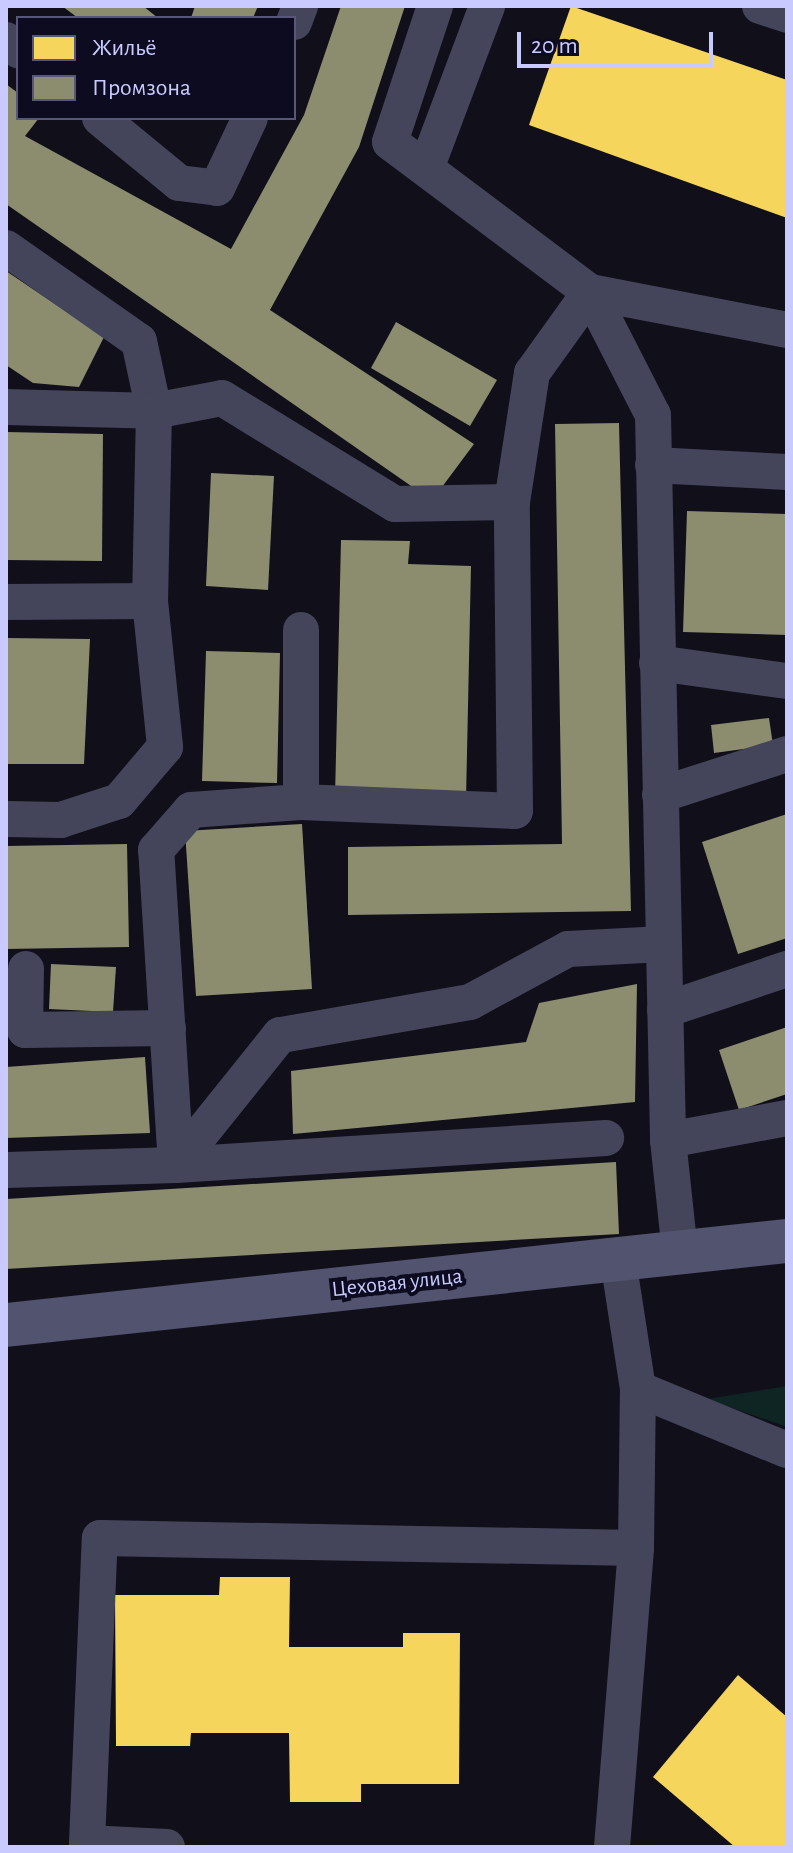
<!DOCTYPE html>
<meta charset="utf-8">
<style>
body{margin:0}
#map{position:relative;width:793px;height:1853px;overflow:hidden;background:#100f1a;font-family:"Alegreya Sans",sans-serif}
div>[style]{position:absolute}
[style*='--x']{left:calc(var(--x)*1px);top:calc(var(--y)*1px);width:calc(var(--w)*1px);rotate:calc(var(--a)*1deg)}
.green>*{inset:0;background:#0e2523}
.homes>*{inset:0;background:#f6d55c}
.industry>*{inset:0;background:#8c8c6e}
.service>*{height:36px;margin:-18px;padding:0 18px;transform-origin:18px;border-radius:18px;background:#44455b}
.secondary>*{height:44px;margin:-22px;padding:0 22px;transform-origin:22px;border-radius:22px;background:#51536f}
span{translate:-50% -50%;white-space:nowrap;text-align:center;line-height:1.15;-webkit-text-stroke:8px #0c0b1f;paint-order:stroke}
.street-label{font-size:22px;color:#c9caff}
.frame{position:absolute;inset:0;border:8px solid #c9caff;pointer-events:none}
.legend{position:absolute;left:16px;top:16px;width:280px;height:104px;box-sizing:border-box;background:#0c0b1f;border:2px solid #585779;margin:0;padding:10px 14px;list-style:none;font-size:24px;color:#c9caff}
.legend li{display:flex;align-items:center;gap:16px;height:40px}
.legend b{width:40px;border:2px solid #585779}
.scale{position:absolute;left:517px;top:32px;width:196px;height:36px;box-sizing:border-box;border:4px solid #c9caff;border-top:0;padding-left:10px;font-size:24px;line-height:28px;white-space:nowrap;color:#c9caff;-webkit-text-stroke:6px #0c0b1f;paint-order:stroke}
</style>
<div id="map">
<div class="green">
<i style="clip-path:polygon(787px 1386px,787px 1427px,707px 1399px)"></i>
</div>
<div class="homes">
<i style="clip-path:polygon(571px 6px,787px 80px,787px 218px,529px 125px)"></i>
<i style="clip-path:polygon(220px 1577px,290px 1577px,289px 1647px,403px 1647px,403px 1633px,460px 1633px,459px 1784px,361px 1784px,361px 1802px,290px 1802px,289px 1733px,191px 1733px,190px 1746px,116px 1746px,115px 1595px,219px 1595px)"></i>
<i style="clip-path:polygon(738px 1675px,787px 1717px,787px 1847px,735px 1847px,653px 1777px)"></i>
</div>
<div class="industry">
<i style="clip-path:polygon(62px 6px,143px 6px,158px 18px,78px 18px)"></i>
<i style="clip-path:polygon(195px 6px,258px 6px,253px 18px,191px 18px)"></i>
<i style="clip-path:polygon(341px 6px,405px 6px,359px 147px,270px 310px,474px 444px,442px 487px,414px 488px,6px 204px,6px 84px,18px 93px,18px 118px,39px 118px,25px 136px,231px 249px,304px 115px)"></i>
<i style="clip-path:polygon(6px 271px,104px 337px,79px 387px,33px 383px,6px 365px)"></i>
<i style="clip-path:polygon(396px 322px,497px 380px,470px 426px,371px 368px)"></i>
<i style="clip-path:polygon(619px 423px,631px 911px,348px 915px,348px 847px,562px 844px,555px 424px)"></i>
<i style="clip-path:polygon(6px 432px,103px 434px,102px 561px,6px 560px)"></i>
<i style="clip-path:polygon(211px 473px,274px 476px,268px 590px,206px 586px)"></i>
<i style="clip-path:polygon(687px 511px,787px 514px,787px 635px,683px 632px)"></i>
<i style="clip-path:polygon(341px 540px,410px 541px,408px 564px,471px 566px,466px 800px,335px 797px)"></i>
<i style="clip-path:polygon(6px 638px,90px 639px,84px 764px,6px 764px)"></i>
<i style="clip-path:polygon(206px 651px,280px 653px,277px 783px,202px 781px)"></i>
<i style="clip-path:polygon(769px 718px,773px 745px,714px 753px,711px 725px)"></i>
<i style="clip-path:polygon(787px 814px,787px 938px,738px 954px,702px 842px)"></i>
<i style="clip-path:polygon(302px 824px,312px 989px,196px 996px,185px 831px)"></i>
<i style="clip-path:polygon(127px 844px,129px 947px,6px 949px,6px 846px)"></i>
<i style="clip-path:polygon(51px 964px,116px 967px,113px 1012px,49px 1009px)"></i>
<i style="clip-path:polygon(637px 984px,635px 1102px,293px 1134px,291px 1071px,526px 1042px,539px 1003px)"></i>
<i style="clip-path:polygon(787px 1027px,787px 1094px,739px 1110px,719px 1050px)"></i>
<i style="clip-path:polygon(145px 1057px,150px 1133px,6px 1138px,6px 1067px)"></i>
<i style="clip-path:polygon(616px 1162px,619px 1234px,6px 1269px,6px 1199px)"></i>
</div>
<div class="service">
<i style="--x:435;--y:6;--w:143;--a:108.3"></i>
<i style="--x:390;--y:142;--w:250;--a:36.9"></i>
<i style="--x:590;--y:292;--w:201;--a:10.9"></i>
<i style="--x:760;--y:6;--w:28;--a:18"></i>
<i style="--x:294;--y:22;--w:17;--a:-69"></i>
<i style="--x:6;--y:40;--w:16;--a:40"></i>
<i style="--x:100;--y:118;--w:102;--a:39.4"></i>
<i style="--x:179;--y:183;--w:38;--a:7"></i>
<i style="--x:217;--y:188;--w:77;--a:-64.8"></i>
<i style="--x:427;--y:166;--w:171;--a:-69.4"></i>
<i style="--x:6;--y:248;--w:162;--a:35"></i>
<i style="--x:139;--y:341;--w:72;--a:77.9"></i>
<i style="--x:154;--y:411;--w:190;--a:91.2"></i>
<i style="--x:150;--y:601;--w:147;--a:84.1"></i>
<i style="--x:165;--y:747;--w:71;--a:130.4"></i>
<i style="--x:119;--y:801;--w:61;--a:161.9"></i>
<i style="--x:61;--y:820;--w:55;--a:-179"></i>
<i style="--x:6;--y:407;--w:148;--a:1.5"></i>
<i style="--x:154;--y:411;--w:69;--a:-10.8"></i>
<i style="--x:222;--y:398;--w:203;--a:31.5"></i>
<i style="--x:395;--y:504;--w:117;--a:-1"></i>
<i style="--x:653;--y:465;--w:134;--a:3"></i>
<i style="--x:6;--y:602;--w:144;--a:-0.4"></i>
<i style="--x:657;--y:663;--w:131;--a:7.9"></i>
<i style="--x:660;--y:795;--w:133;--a:-17.9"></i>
<i style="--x:301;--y:802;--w:172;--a:-90"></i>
<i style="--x:663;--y:944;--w:95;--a:177"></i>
<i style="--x:568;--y:949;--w:111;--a:151.6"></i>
<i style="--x:470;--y:1002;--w:193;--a:170.1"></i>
<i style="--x:280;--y:1035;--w:166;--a:128.7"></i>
<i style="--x:176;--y:1165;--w:316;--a:-93.6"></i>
<i style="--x:156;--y:850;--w:53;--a:-48.8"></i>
<i style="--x:191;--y:810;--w:110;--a:-4.2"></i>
<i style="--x:301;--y:802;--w:214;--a:2.4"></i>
<i style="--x:515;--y:811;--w:309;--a:-90.6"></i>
<i style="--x:512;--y:502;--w:131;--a:-81.2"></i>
<i style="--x:532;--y:373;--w:100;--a:-54.4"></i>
<i style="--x:590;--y:292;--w:138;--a:62.9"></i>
<i style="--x:653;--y:415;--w:725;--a:88.81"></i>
<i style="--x:668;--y:1140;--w:113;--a:83.9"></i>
<i style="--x:26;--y:969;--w:61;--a:90.9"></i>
<i style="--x:25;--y:1030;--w:143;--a:-0.8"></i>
<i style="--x:665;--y:1010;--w:129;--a:-18.6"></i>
<i style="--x:668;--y:1140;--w:121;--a:-10.5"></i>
<i style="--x:6;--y:1170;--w:170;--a:-1.7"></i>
<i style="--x:176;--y:1165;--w:431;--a:-3.6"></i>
<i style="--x:638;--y:1389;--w:161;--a:22.3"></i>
<i style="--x:167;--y:1847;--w:80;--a:-177.1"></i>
<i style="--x:87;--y:1843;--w:305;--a:-87.6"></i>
<i style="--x:100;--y:1538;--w:536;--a:1.07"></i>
<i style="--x:612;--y:1847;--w:300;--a:-85.4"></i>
<i style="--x:636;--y:1548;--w:159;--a:-89.3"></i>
<i style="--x:638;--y:1389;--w:131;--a:-98.8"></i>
</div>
<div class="secondary">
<i style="--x:6;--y:1325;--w:786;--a:-6.14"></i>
</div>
<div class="street-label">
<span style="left:397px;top:1283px;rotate:-6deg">Цеховая улица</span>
</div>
<div class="frame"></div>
<ul class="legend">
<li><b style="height:22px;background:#f6d55c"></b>Жильё</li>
<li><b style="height:22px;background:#8c8c6e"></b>Промзона</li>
</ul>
<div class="scale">20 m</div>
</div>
